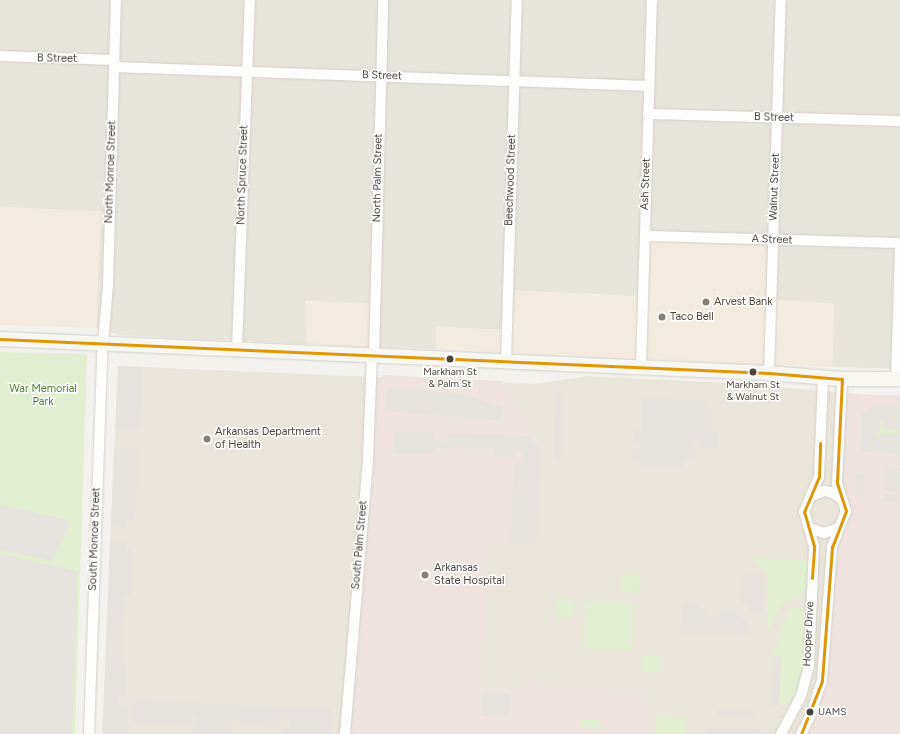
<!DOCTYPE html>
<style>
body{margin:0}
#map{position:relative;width:900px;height:734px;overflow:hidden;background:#f4f2ee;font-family:Figtree,sans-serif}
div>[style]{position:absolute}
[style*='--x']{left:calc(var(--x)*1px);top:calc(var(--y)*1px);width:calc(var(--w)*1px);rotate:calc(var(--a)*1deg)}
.residential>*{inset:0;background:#e7e4dc}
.commercial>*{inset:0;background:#f3ebdf}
.education>*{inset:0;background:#eae5da}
.medical>*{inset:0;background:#eee3df}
.green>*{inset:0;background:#e1eecf}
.parking>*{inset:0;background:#e6e3df}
.roads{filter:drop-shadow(0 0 1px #d2d0cb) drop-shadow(0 0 1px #d2d0cb)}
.minor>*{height:10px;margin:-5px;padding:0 5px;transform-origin:5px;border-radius:5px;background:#fdfdfc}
.secondary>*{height:14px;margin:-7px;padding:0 7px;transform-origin:7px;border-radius:7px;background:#f7f6f1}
.bus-1>*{height:3px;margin:-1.5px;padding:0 1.5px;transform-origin:1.5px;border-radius:1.5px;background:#dd9709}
.dots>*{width:11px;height:11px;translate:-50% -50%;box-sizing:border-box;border:2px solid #fff;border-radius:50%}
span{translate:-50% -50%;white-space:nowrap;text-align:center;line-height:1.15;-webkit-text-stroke:3px #fff;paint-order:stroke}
.bus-label{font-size:10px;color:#4b4439}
.left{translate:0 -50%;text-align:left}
.street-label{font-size:11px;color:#4b4439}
.poi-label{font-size:11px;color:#4b4439}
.park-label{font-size:11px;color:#4a7f2a}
</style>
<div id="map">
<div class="residential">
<i style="clip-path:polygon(0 0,900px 0,900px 369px,832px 367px,834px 304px,765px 299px,766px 252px,646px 297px,578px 293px,511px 330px,436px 327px,436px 349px,368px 347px,370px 304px,305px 301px,306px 344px,119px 335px,96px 328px,98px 273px,41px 209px,0 207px)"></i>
</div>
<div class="commercial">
<i style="clip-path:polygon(0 207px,101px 211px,96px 328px,0 325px)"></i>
<i style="clip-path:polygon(648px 241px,763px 246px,766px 252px,765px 299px,834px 304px,832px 367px,436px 349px,436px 327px,511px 330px,513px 290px,646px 297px)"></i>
<i style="clip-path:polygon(305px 301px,370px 304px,368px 347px,306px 344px)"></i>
</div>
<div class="education">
<i style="clip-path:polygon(118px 366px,536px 384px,587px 376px,727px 383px,874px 395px,900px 734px,102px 734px)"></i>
</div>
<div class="medical">
<i style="clip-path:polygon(381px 375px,502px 381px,541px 445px,537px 541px,535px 544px,490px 543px,485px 552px,481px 688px,523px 689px,524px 678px,535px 678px,537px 685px,646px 691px,646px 734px,351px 734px)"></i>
<i style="clip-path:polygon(852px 395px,900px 395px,900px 734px,805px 734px,815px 714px,834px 548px,849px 519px,848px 500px,839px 474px,847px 400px)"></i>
</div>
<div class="green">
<i style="clip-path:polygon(0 352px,87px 354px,75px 734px,0 734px)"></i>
<i style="clip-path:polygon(879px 422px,883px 423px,883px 429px,900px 430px,900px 433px,879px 433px,882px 439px,880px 439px,877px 437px)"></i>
<i style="clip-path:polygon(755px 558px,809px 560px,807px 592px,783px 602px,770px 627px,767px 628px,768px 574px,755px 563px)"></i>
<i style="clip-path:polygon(622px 574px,640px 575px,639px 592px,622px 591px)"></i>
<i style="clip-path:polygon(557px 599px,574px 600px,574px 617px,556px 617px)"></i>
<i style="clip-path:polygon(585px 601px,633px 603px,631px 651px,584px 649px)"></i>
<i style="clip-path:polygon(792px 607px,802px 607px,805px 613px,801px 676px,792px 704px,786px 702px,785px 706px,779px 706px,782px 656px,773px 655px,788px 611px)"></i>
<i style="clip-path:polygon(642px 655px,661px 655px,660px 672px,642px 671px)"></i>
<i style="clip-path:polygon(657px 715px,686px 717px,686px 734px,656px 734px)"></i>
<i style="clip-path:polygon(582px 719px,599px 720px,599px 729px,582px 728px)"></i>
</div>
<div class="parking">
<i style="clip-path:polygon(118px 366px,143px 367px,140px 430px,115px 429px)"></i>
<i style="clip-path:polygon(391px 387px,467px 395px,503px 408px,502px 421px,384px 411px,386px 390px)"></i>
<i style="clip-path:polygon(556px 390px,563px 391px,561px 460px,554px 460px)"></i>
<i style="clip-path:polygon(642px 398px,705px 400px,705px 407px,713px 409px,711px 431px,705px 432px,717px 432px,717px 449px,700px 448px,700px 441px,690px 441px,690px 447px,696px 447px,695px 460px,685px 459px,685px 467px,639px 466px,639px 459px,632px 459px,633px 448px,640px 448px,640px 443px,633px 443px,634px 430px,641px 430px)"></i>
<i style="clip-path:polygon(871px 405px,900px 406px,900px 430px,883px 429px,883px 423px,880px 422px,877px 437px,882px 439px,879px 433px,900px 433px,900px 453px,860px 452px,862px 412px,870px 412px)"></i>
<i style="clip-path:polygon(394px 431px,434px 432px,434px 440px,448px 441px,448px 433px,531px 436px,531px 444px,541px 445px,537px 541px,534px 544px,511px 543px,513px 464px,524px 463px,522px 451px,515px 450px,515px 458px,493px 457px,493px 449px,435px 448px,435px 454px,393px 453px)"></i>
<i style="clip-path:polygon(114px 448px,139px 449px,136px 513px,133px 513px,133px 520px,125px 520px,125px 527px,111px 527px)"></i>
<i style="clip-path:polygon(887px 467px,900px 468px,900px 492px,886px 491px)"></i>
<i style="clip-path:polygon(856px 474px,864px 474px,864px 497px,855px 497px)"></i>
<i style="clip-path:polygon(883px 494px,900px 495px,900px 502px,883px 502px)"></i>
<i style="clip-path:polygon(0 504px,71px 521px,52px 561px,0 550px)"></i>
<i style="clip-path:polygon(110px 542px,126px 542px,126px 549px,133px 549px,131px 597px,124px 597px,121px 664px,127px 665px,126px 697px,119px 696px,119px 708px,134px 709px,134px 700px,332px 709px,331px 734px,282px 734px,282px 731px,289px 731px,290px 720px,279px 719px,279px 728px,240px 726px,240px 719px,235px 719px,230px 729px,236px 734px,191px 734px,197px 720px,196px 717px,191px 717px,191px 725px,131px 723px,131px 714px,122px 714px,129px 716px,128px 734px,103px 734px)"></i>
<i style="clip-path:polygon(0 554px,78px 571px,72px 734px,0 734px)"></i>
<i style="clip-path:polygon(748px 572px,765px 575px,763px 613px,749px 612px,749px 605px,740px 605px,742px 574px,748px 574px)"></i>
<i style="clip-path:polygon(682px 603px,696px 603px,705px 610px,708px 616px,719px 616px,720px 609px,739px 610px,739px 618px,749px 619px,748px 634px,680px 634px)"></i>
<i style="clip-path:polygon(774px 656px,781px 656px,779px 706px,771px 706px)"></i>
<i style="clip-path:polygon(482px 693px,510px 694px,509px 717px,481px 716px)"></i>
<i style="clip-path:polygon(715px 709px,755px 711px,754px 719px,715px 717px)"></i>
<i style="clip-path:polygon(708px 728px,760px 729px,764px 733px,708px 734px)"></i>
</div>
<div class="roads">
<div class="minor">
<i style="--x:0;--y:56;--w:114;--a:2"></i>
<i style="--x:114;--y:67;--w:535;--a:2.03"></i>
<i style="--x:648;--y:114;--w:252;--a:1.6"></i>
<i style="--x:645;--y:236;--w:255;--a:1.6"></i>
<i style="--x:237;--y:349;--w:349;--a:-87.9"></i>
<i style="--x:374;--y:355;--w:355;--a:-88.5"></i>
<i style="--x:506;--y:361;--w:361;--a:-88.3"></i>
<i style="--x:641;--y:367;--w:367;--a:-88.3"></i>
<i style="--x:769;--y:373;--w:373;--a:-88.2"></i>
<i style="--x:896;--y:379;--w:134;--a:-88.3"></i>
<i style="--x:810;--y:497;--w:15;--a:-23"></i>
<i style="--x:824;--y:491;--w:7;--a:8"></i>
<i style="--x:831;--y:492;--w:13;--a:32"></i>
<i style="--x:810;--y:528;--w:15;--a:20"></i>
<i style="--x:824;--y:533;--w:16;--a:-18"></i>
<i style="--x:89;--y:734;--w:378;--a:-88"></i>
<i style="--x:102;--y:356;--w:72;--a:-85.2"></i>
<i style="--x:108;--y:284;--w:284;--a:-88.4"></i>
<i style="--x:345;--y:734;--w:276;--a:-85.2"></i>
<i style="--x:368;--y:459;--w:104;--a:-87.8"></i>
<i style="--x:781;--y:734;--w:43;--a:-62.2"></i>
<i style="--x:801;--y:696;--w:31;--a:-75"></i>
<i style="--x:809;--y:666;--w:120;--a:-87.6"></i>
<i style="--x:814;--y:546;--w:35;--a:-106"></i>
<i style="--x:804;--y:512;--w:38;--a:-67"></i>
<i style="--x:819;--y:477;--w:100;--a:-87.7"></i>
<i style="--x:801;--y:734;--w:22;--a:-63"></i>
<i style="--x:811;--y:714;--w:35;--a:-72"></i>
<i style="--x:822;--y:681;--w:134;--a:-85.7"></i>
<i style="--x:832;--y:547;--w:39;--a:-69"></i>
<i style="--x:846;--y:511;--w:29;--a:-108"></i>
<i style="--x:837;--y:483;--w:104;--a:-87.2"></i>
</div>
<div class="secondary">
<i style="--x:0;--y:339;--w:770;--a:2.53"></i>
<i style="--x:769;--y:373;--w:73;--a:4.7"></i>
<i style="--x:842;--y:379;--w:58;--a:0"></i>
</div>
</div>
<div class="bus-1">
<i style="--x:0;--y:339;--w:770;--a:2.53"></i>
<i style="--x:769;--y:373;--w:73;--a:4.7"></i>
<i style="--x:842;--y:379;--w:104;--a:92.8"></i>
<i style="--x:837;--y:483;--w:29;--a:72"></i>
<i style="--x:846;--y:511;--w:39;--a:111"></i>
<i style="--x:832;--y:547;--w:134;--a:94.3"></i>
<i style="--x:822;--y:681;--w:57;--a:111.6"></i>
<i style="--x:812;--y:578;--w:32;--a:-86"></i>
<i style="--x:814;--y:546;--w:35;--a:-106"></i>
<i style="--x:804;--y:512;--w:38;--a:-67"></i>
<i style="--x:819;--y:477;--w:34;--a:-88"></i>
</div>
<div class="dots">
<i style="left:706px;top:302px;background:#868178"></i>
<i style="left:662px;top:317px;background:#868178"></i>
<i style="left:450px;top:359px;background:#4b4439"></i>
<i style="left:753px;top:372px;background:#4b4439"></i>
<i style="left:207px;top:439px;background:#868178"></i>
<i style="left:425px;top:575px;background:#868178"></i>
<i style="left:810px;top:712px;background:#4b4439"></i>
</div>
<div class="bus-label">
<span style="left:450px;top:377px">Markham St<br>&amp; Palm St</span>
<span style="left:753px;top:390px">Markham St<br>&amp; Walnut St</span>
<span class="left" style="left:818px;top:712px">UAMS</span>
</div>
<div class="street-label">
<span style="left:57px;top:59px;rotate:1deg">B Street</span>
<span style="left:382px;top:76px;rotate:2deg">B Street</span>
<span style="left:774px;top:118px;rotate:2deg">B Street</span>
<span style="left:111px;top:172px;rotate:-88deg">North Monroe Street</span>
<span style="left:243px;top:175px;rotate:-88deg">North Spruce Street</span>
<span style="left:378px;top:178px;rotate:-89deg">North Palm Street</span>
<span style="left:511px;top:180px;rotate:-88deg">Beechwood Street</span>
<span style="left:646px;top:184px;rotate:-88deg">Ash Street</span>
<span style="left:775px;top:187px;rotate:-88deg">Walnut Street</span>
<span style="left:772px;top:240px;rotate:2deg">A Street</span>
<span style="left:95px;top:539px;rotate:-88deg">South Monroe Street</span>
<span style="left:360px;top:545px;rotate:-85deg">South Palm Street</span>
<span style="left:809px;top:634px;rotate:-87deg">Hooper Drive</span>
</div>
<div class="poi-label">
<span class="left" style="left:714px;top:302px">Arvest Bank</span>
<span class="left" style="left:670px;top:317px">Taco Bell</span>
<span class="left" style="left:215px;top:439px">Arkansas Department<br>of Health</span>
<span class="left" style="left:434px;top:575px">Arkansas<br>State Hospital</span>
</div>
<div class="park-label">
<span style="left:43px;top:396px">War Memorial<br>Park</span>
</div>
</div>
